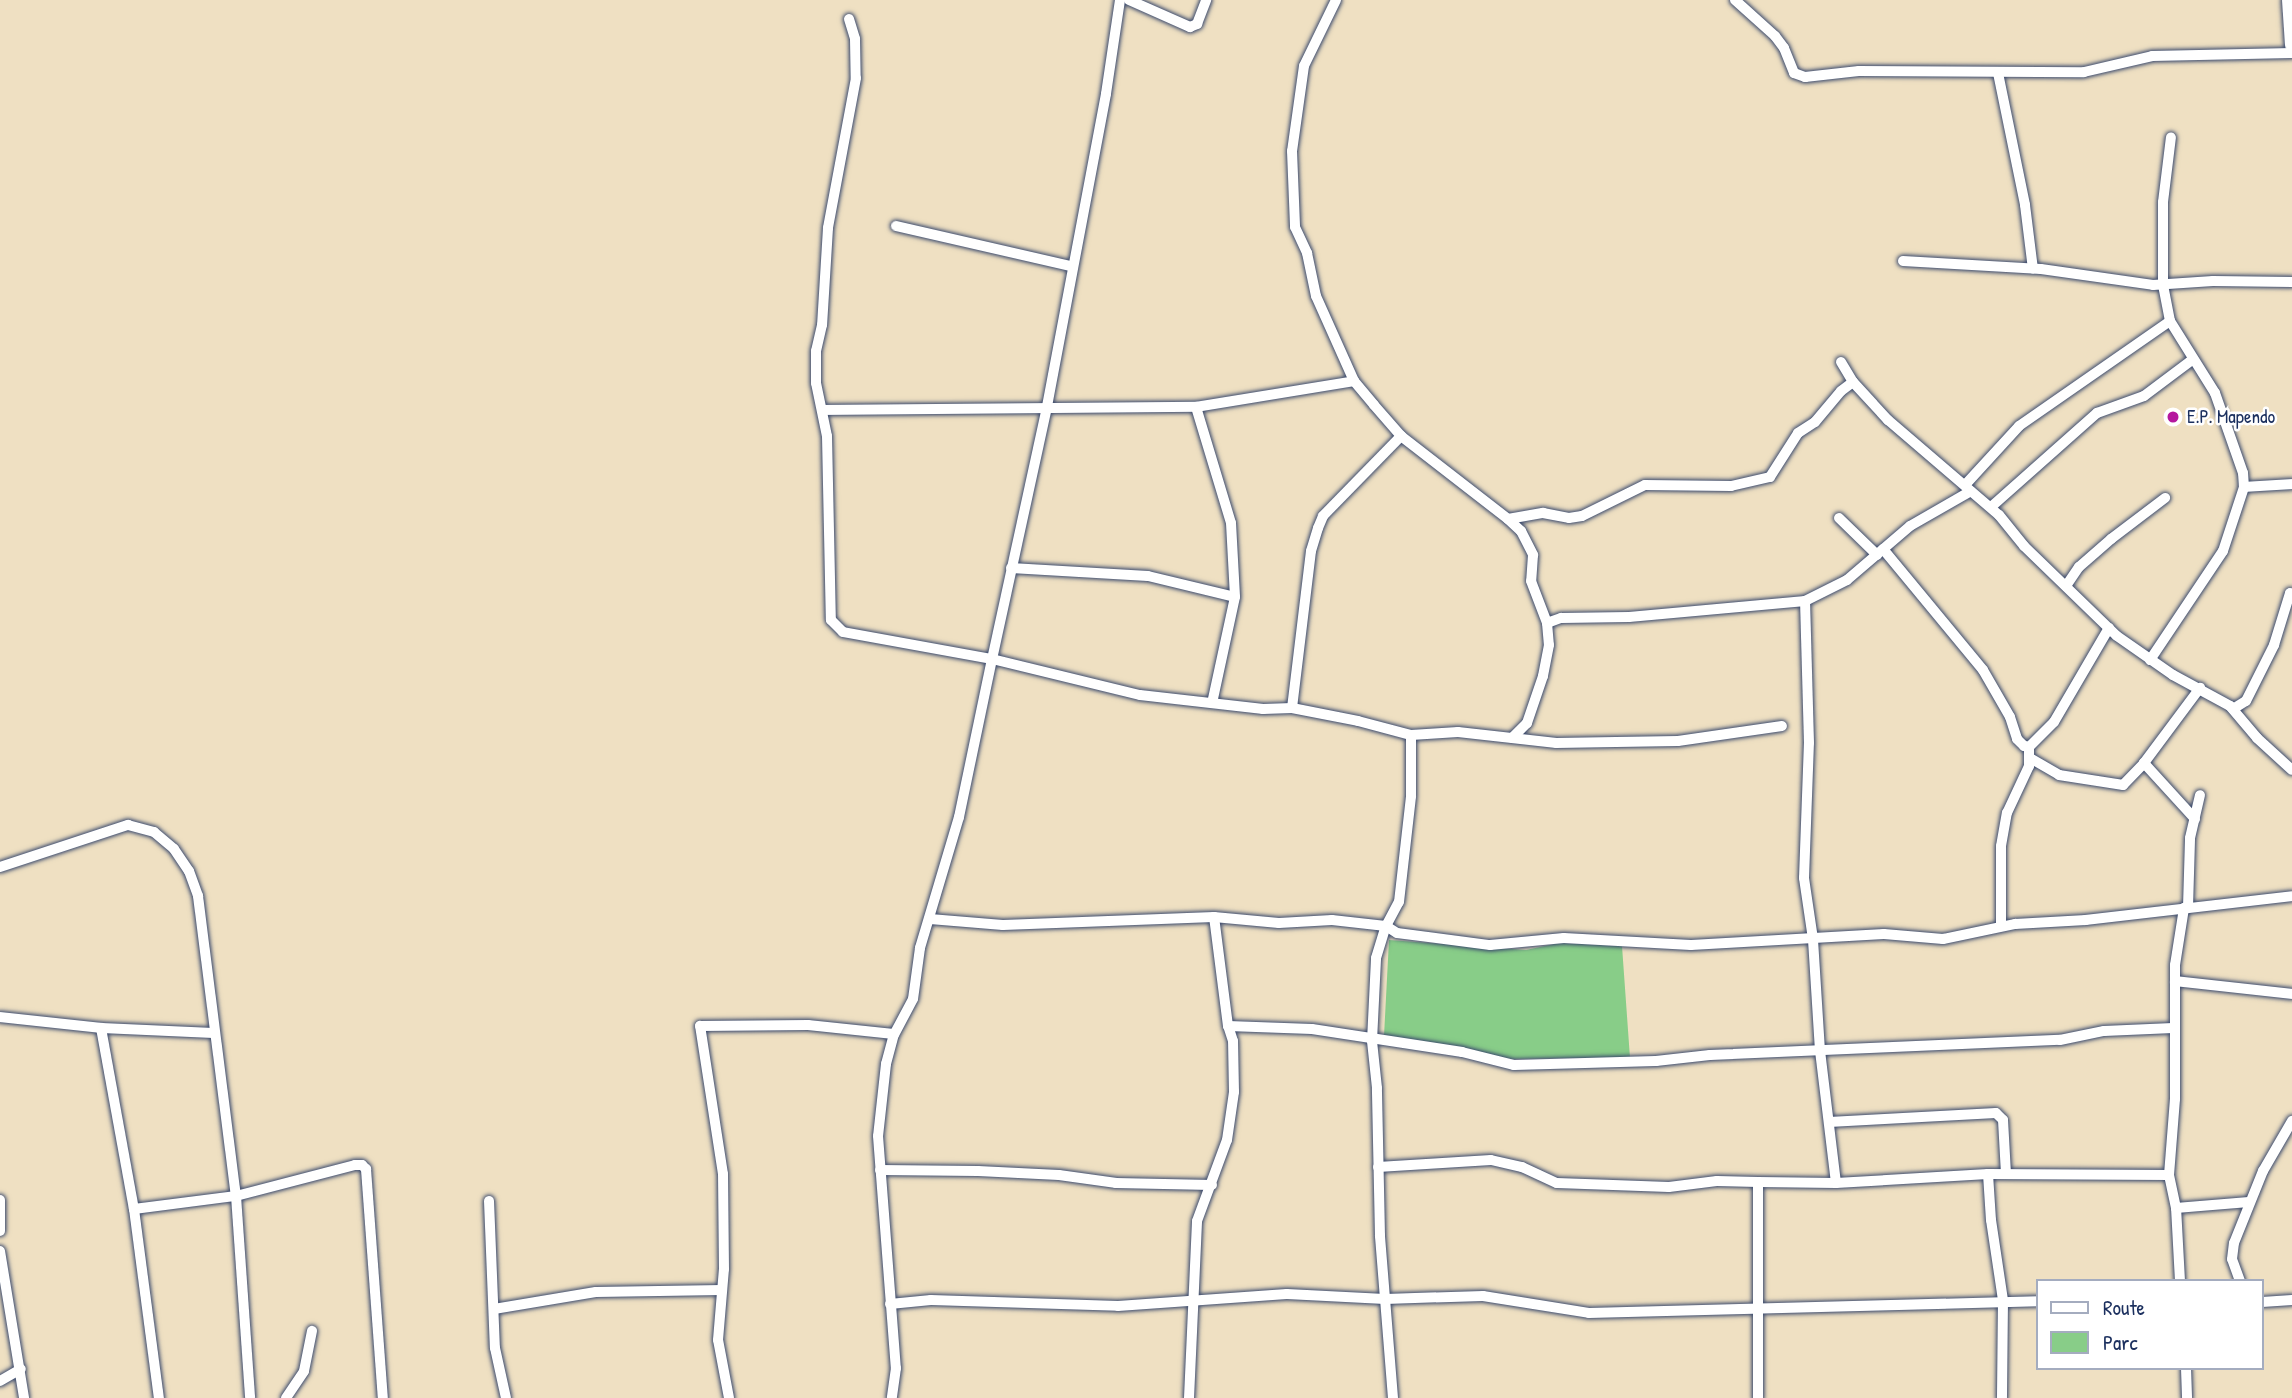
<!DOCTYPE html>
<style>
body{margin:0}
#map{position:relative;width:2292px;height:1398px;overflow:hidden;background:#efe0c2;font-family:"Patrick Hand",sans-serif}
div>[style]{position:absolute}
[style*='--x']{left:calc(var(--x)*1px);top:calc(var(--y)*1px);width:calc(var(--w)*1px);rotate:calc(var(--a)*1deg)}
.green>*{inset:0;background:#88cd88}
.roads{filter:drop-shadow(0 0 2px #3b4a6d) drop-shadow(0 0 2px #3b4a6d)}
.minor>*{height:10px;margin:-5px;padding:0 5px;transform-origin:5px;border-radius:5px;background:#fff}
.tertiary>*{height:14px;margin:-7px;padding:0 7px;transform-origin:7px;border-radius:7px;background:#fff}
.dots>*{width:19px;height:19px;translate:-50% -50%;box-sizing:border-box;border:4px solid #fff;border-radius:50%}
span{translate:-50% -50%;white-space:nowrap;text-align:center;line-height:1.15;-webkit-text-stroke:5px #fff;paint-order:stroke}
.poi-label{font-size:19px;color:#1b2f5e}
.left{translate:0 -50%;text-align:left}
.legend{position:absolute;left:2036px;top:1279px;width:228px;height:91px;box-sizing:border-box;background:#fff;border:2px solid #a4acbf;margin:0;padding:9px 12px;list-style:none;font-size:21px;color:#1b2f5e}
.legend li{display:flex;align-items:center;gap:14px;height:35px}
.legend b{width:35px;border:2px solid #a4acbf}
</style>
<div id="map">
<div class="green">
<i style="clip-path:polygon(1389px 940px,1526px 950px,1559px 943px,1622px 946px,1630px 1058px,1501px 1059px,1384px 1036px)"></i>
</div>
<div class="roads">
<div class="minor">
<i style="--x:1120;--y:0;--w:95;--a:98.5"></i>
<i style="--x:1106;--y:94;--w:319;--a:100.7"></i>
<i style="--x:1047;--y:407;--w:258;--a:102.3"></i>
<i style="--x:992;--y:659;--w:152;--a:13.7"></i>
<i style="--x:1140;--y:695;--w:124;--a:6.5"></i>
<i style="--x:1263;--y:709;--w:29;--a:-2"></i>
<i style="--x:1292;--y:708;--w:67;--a:11.1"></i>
<i style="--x:1358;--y:721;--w:55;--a:14.8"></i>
<i style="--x:1411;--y:735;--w:47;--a:-3.7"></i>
<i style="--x:1458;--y:732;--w:99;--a:6.4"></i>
<i style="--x:1556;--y:743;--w:60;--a:-1"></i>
<i style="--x:1616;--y:742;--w:62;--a:-0.9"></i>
<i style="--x:1678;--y:741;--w:105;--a:-8.2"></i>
<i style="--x:1129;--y:0;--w:67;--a:23.9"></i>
<i style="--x:1190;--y:27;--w:8;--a:-23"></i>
<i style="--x:1197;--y:24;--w:26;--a:-69"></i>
<i style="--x:1336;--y:0;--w:73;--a:115.9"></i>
<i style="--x:1304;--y:66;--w:86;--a:98"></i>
<i style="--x:1292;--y:151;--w:76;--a:87.7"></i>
<i style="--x:1295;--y:227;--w:29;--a:65"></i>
<i style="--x:1307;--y:253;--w:44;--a:78.2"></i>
<i style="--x:1316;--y:296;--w:93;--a:65.9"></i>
<i style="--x:1354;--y:381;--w:31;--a:50"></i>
<i style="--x:1374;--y:405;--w:41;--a:48.9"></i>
<i style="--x:1401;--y:436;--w:135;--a:37.8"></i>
<i style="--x:1508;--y:519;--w:36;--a:-10"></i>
<i style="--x:1543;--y:513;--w:26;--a:11"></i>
<i style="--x:1569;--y:518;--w:13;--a:-9"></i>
<i style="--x:1582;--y:516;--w:70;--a:-26.2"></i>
<i style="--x:1645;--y:485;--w:86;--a:0.7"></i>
<i style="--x:1731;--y:486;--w:40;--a:-13"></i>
<i style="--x:1770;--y:477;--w:52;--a:-57.5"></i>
<i style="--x:1798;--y:433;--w:20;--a:-33"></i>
<i style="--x:1815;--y:422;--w:40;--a:-50"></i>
<i style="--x:1841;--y:391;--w:15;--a:-37"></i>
<i style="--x:1735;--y:0;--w:54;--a:42"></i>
<i style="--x:1775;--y:36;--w:15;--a:53"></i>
<i style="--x:1784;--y:48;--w:27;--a:68"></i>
<i style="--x:1794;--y:73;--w:12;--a:20"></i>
<i style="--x:1805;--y:77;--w:54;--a:-6.3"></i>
<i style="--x:1859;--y:71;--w:225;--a:0.3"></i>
<i style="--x:2084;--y:72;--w:70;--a:-13.2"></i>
<i style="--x:2152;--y:56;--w:140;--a:-1.2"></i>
<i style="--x:849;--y:19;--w:21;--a:73"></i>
<i style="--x:855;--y:39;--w:39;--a:89"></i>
<i style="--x:856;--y:78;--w:153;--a:100.6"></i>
<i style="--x:828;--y:228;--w:97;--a:93.5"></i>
<i style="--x:822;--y:325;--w:27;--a:103"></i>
<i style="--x:816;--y:351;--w:32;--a:90"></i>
<i style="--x:816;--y:383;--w:54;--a:78.3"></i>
<i style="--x:827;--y:436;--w:184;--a:88.8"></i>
<i style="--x:831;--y:620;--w:17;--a:45"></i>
<i style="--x:843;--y:632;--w:151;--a:10.3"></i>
<i style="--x:992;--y:659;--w:161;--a:101.8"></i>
<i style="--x:959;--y:817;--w:137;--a:106.6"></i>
<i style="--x:920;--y:948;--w:51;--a:97.8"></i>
<i style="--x:913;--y:999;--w:40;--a:118"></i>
<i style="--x:894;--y:1034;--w:31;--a:105"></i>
<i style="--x:886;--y:1064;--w:72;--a:96.3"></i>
<i style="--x:878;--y:1136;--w:233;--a:85.6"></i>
<i style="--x:896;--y:1368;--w:30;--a:98"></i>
<i style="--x:1998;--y:73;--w:135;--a:78.4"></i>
<i style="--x:2025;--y:205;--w:64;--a:82.9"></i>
<i style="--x:896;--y:226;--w:180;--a:12.9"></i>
<i style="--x:1903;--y:261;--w:138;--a:3.3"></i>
<i style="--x:2041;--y:269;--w:113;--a:8.1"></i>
<i style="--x:2153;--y:285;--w:60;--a:-3.8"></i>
<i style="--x:2213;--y:281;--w:79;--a:0.7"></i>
<i style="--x:1841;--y:362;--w:23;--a:59"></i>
<i style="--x:1853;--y:382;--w:52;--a:47.4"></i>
<i style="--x:1888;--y:420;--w:146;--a:40.6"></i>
<i style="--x:1999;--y:515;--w:40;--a:51"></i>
<i style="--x:2024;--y:546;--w:129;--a:44.1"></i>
<i style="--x:2117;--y:636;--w:68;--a:34.9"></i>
<i style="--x:2173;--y:675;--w:65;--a:28.5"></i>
<i style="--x:2230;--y:706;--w:42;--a:49.8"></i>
<i style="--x:2257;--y:738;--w:47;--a:42.4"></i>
<i style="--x:1196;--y:407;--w:121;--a:73.2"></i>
<i style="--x:1231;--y:523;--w:74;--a:86.9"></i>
<i style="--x:1235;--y:597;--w:108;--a:102.2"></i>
<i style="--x:823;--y:410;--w:373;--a:-0.5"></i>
<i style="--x:1196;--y:407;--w:160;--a:-9.3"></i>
<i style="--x:1965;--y:485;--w:80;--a:-47.5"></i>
<i style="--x:2019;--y:426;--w:184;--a:-34.8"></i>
<i style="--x:2244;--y:487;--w:48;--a:-3.6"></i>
<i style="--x:1991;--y:507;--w:142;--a:-41.6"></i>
<i style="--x:2097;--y:413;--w:50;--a:-19.9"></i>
<i style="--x:2144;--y:396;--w:60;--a:-36.9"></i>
<i style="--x:1839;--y:518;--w:53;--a:44.2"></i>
<i style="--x:1508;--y:519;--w:18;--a:43"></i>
<i style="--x:1521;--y:531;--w:27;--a:63"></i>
<i style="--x:1533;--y:555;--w:26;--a:94"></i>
<i style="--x:1531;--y:581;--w:45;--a:69.1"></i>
<i style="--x:1547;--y:623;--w:22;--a:85"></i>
<i style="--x:1549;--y:645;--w:32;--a:101"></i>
<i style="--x:1543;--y:676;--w:50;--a:108.8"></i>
<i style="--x:1527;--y:723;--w:21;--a:135"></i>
<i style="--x:1883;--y:549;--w:157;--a:50.4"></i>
<i style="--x:1983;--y:670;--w:54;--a:60.1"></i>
<i style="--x:2010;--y:717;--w:23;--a:72"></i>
<i style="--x:2017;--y:739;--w:10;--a:45"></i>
<i style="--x:2024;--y:746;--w:5;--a:11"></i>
<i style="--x:2029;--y:747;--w:35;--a:-45"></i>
<i style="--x:2054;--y:722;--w:109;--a:-59.7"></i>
<i style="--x:1011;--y:568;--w:137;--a:3.3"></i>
<i style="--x:1148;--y:576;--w:89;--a:13.6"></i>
<i style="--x:2066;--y:586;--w:23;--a:-56"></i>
<i style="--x:2079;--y:567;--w:43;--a:-41.2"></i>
<i style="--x:2111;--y:539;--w:68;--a:-37.2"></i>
<i style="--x:1547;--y:623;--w:15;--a:-20"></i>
<i style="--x:1561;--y:618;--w:68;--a:-0.8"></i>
<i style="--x:1629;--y:617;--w:177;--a:-5.2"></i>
<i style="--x:1805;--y:601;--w:47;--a:-26.6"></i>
<i style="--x:1847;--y:580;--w:83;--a:-40.6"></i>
<i style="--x:1910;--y:526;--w:70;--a:-29.8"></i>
<i style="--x:2150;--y:660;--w:131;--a:-56.2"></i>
<i style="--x:2223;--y:551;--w:67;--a:-71.8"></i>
<i style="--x:2244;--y:487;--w:14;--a:-94"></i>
<i style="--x:2243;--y:473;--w:85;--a:-109.3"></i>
<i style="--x:2215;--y:393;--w:85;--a:-122"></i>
<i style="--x:2170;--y:321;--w:38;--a:-101"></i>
<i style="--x:2163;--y:284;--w:82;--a:-90"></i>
<i style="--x:2163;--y:202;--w:65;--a:-83"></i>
<i style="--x:1292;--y:708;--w:158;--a:-83.1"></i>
<i style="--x:1311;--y:551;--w:24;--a:-73"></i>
<i style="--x:1318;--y:528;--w:13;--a:-67"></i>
<i style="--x:1323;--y:516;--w:112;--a:-45.7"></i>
<i style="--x:2233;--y:709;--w:15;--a:-32"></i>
<i style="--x:2246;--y:701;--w:63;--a:-63.4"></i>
<i style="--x:2274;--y:645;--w:54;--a:-72.9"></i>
<i style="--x:2290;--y:593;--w:2;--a:27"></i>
<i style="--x:2030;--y:758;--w:34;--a:30"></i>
<i style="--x:2059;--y:775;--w:65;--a:8.9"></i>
<i style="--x:2123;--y:785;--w:30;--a:-46"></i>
<i style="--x:2195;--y:819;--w:76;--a:-132.3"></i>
<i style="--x:2144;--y:763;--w:94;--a:-53.3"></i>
<i style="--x:0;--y:867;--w:135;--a:-18.2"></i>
<i style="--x:128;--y:825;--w:27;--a:15"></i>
<i style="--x:154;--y:832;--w:26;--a:40"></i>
<i style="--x:174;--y:849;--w:27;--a:56"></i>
<i style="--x:189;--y:871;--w:27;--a:70"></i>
<i style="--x:198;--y:896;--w:302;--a:82.8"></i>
<i style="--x:236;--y:1196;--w:202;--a:86"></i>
<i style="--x:2188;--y:907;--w:69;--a:-88.3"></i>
<i style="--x:2190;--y:838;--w:44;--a:-76.9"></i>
<i style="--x:930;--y:919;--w:73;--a:4.7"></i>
<i style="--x:1003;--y:925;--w:211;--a:-2.2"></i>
<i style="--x:1214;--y:917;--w:65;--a:5.3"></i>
<i style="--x:1279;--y:923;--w:53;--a:-3.2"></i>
<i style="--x:1332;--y:920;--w:54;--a:6.3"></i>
<i style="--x:1386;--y:926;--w:13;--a:32"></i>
<i style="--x:1397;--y:933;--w:94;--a:7.4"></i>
<i style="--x:1490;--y:945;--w:74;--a:-5.4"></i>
<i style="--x:1564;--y:938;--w:127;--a:3.2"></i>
<i style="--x:1691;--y:945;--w:193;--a:-3.3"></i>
<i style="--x:1884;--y:934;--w:59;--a:4.8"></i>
<i style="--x:1943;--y:939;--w:74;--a:-11.8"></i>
<i style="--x:2015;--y:924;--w:71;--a:-3.2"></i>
<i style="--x:2086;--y:920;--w:207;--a:-6.6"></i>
<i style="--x:2001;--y:926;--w:80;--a:-90"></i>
<i style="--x:2001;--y:846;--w:34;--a:-80"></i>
<i style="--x:2007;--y:813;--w:52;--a:-64.9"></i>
<i style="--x:2029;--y:766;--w:19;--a:-90"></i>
<i style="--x:2175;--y:981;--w:118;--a:6.3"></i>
<i style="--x:0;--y:1017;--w:102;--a:6.2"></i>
<i style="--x:101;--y:1028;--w:184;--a:79.7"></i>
<i style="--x:134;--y:1209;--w:103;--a:-7.3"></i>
<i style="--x:236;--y:1196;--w:123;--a:-14.6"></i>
<i style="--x:355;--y:1165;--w:7;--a:0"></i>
<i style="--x:362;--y:1165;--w:6;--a:45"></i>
<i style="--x:366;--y:1169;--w:230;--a:85.8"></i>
<i style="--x:1228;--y:1026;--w:84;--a:2"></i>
<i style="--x:1312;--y:1029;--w:152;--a:8.7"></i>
<i style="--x:1462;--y:1052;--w:54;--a:14"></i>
<i style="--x:1514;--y:1065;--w:142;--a:-1.6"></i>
<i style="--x:1656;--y:1061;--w:54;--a:-6.3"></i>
<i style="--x:1710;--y:1055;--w:350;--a:-2.5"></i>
<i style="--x:2060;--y:1040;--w:45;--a:-11.6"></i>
<i style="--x:2104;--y:1031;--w:69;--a:-2.5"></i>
<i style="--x:101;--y:1028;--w:113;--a:2.5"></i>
<i style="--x:1829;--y:1122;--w:167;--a:-3.1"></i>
<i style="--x:1996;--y:1113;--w:10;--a:45"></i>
<i style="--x:2003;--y:1120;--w:54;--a:86.8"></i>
<i style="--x:1378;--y:1167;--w:113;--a:-3.5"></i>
<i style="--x:1491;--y:1160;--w:32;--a:13"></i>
<i style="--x:1522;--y:1167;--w:38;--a:25"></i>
<i style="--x:1557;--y:1183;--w:112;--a:2"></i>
<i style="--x:1669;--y:1187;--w:48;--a:-7.1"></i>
<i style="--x:1717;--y:1181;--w:41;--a:1.4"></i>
<i style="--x:880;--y:1170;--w:98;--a:0.6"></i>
<i style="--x:978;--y:1171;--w:81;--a:2.8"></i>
<i style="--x:1059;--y:1175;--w:58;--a:8"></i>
<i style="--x:1116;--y:1183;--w:96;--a:1.2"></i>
<i style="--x:1988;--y:1174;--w:46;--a:86.3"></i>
<i style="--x:1991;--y:1220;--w:81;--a:81.5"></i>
<i style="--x:2003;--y:1300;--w:98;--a:90.6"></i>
<i style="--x:1836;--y:1183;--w:152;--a:-3.4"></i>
<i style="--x:1988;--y:1174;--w:181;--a:0.3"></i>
<i style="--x:0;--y:1200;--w:31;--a:90"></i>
<i style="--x:489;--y:1201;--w:147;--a:87.7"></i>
<i style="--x:495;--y:1348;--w:51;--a:77.6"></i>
<i style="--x:2176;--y:1208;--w:73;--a:-4.7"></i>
<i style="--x:134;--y:1209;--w:191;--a:82.5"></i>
<i style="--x:0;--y:1251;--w:149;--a:80.7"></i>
<i style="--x:2180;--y:1281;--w:73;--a:-93.1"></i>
<i style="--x:2176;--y:1208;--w:34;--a:-102"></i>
<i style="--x:2169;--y:1175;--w:76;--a:-85.5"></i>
<i style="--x:2175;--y:1099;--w:134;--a:-90"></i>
<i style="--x:2175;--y:965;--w:58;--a:-81"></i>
<i style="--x:2240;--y:1281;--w:23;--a:-110"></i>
<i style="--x:2232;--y:1259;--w:16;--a:-83"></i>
<i style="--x:2234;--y:1243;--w:78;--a:-68.1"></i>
<i style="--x:2263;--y:1171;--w:58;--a:-59.9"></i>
<i style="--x:2262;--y:1302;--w:30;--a:-4"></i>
<i style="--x:890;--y:1304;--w:41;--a:-5.6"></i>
<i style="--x:931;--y:1300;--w:187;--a:1.8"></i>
<i style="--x:1118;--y:1306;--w:169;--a:-4.1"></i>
<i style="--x:1287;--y:1294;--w:98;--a:2.9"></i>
<i style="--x:1385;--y:1299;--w:98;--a:-1.8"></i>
<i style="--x:1483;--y:1296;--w:107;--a:9.1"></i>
<i style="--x:1589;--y:1313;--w:449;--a:-1.5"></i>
<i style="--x:494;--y:1309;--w:103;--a:-9.5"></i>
<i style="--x:596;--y:1292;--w:126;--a:-0.9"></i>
<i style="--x:2186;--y:1368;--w:30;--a:88"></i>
<i style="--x:0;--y:1381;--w:24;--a:-30"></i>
<i style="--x:286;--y:1398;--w:32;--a:-56"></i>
<i style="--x:304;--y:1371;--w:41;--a:-78.7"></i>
<i style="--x:729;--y:1398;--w:59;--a:-100.7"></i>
<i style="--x:718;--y:1340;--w:71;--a:-85.2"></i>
<i style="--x:724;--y:1269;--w:95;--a:-90.6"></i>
<i style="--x:723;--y:1174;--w:150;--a:-98.8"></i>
<i style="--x:700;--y:1026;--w:108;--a:-0.5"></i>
<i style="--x:808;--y:1025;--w:86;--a:6"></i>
<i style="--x:1189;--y:1398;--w:177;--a:-87.4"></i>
<i style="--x:1197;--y:1221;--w:86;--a:-69.7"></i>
<i style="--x:1227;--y:1140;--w:49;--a:-81.7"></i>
<i style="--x:1234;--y:1092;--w:51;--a:-91.1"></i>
<i style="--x:1233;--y:1041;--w:16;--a:-108"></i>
<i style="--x:1228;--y:1026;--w:110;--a:-97.3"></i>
<i style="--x:1393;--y:1398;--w:163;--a:-94.6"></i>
<i style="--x:1380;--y:1236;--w:148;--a:-91.2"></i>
<i style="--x:1377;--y:1088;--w:47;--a:-96.1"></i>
<i style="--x:1372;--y:1041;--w:83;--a:-87.2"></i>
<i style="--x:1376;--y:958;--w:34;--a:-73"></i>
<i style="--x:1386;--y:926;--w:27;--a:-62"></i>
<i style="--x:1399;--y:902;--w:107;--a:-83.5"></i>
<i style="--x:1411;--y:796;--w:61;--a:-90"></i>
<i style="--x:1758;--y:1398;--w:216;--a:-90"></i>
<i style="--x:1758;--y:1182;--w:78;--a:0.7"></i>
<i style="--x:1836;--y:1183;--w:133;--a:-96.9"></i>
<i style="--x:1820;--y:1051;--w:112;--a:-93.6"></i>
<i style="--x:1813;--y:939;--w:62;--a:-98.4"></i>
<i style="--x:1804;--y:878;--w:135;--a:-87.9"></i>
<i style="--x:1809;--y:743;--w:142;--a:-91.6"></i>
</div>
<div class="tertiary">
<i style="--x:2289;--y:0;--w:45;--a:86.2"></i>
</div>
</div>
<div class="dots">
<i style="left:2173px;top:417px;background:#b5179e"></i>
</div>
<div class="poi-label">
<span class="left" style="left:2187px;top:417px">E.P. Mapendo</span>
</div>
<ul class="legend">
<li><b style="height:9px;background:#fff"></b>Route</li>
<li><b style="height:19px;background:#88cd88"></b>Parc</li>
</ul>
</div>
